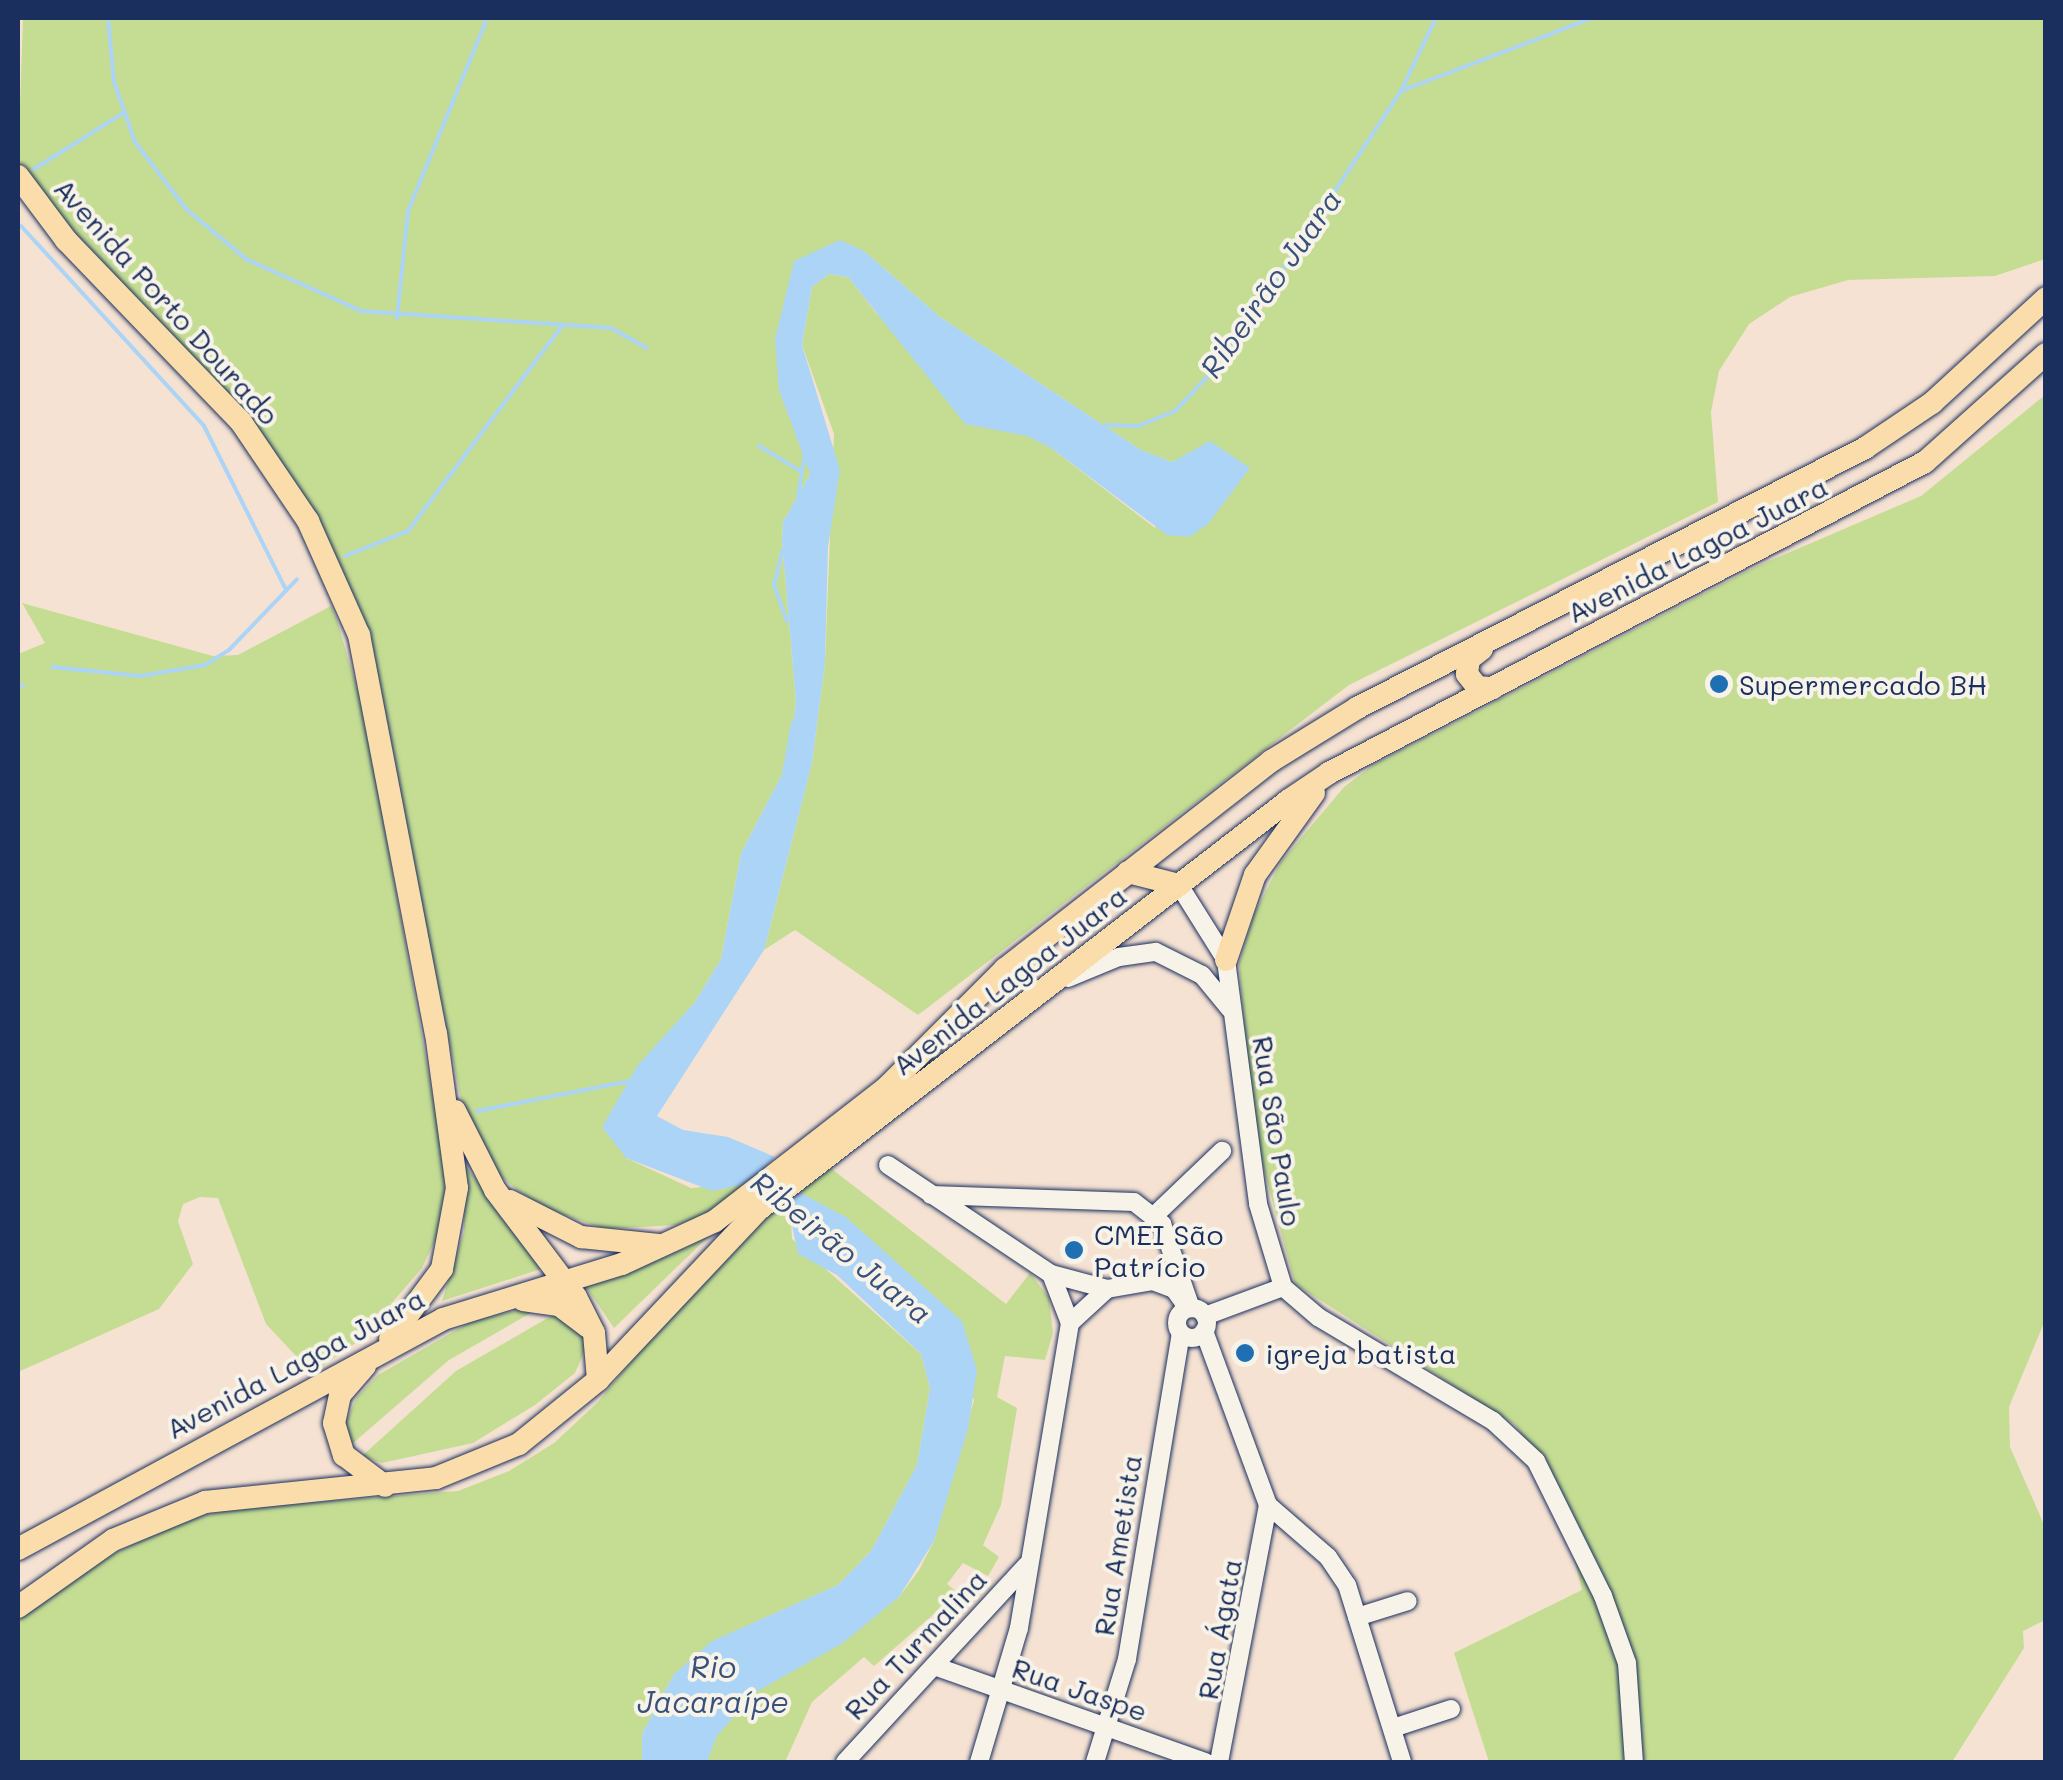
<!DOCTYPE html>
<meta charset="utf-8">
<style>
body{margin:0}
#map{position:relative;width:2063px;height:1780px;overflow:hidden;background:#f5e2d3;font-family:Mali,sans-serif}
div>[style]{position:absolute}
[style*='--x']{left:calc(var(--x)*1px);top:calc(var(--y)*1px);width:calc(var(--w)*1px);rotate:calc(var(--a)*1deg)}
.green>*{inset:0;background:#c5dd93}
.water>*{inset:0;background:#acd4f6}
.stream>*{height:4px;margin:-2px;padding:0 2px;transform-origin:2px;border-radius:2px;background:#acd4f6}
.roads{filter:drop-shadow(0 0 2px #1b2f5e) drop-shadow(0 0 2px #1b2f5e)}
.minor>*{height:18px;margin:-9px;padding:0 9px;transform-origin:9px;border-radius:9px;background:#f7f3e8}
.minor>.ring{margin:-9px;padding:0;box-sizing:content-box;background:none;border:18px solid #f7f3e8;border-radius:50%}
.major>*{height:22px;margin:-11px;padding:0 11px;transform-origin:11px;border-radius:11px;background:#fbddab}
.dots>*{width:28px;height:28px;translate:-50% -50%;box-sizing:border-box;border:5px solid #f7f3e8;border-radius:50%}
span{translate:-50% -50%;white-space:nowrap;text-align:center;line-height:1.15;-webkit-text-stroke:8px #f7f3e8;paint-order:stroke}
.street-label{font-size:28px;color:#1b2f5e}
.poi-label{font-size:28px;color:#1b2f5e}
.left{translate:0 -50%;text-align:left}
.water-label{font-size:30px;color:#38507c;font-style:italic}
.frame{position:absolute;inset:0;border:20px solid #1b2f5e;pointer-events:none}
</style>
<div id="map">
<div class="green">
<i style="clip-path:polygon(23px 18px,2045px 18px,2045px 259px,1995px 276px,1848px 280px,1790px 297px,1749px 324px,1719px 371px,1711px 412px,1718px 502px,1349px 685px,918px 1015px,795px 930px,764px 950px,812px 763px,825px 662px,834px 434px,802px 345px,812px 287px,829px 274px,848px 277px,877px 314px,1155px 528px,1194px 452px,1172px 462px,1141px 450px,940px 317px,864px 251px,794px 261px,810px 474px,783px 522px,782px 541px,796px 701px,788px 763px,741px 853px,721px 959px,695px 1002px,626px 1085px,626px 1158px,691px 1188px,750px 1183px,708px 1215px,677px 1225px,605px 1229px,550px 1210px,517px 1190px,491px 1168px,465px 1119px,382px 709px,315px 524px,18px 163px)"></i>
<i style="clip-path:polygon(2045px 395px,2046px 1318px,2009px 1407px,2010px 1447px,2045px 1527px,2045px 1620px,2023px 1631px,2024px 1648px,1952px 1762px,1489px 1762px,1454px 1653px,1582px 1590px,1554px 1479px,1514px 1424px,1295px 1284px,1253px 1130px,1239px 964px,1254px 914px,1281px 862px,1344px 787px,1373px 765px,1755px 567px,1921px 496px)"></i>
<i style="clip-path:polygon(22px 603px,213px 656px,238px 655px,331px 606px,337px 620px,364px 713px,447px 1176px,438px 1234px,422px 1268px,360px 1340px,312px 1373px,266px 1324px,218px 1198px,200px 1197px,183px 1204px,178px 1221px,193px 1264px,159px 1309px,18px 1372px,18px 654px,45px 643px)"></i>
<i style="clip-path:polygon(464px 1164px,544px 1268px,442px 1301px,464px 1232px)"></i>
<i style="clip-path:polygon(828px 1166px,1006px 1304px,1030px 1273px,1049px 1298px,1053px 1333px,1045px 1360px,1005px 1356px,997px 1397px,1017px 1408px,1001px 1505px,983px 1545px,999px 1557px,988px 1576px,963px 1563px,947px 1584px,958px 1593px,874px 1666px,864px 1657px,812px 1702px,785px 1762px,707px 1762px,715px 1737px,754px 1693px,899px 1597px,919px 1570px,934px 1541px,974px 1400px,862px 1231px,793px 1189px)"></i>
<i style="clip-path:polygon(777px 1206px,791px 1221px,792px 1239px,921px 1354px,930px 1388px,917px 1465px,871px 1551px,838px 1585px,760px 1620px,674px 1674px,642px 1734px,642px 1762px,18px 1762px,18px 1621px,60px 1581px,180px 1521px,237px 1508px,458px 1491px,509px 1471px,554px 1443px,597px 1403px,725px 1248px)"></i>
<i style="clip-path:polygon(710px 1235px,614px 1328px,586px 1287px,686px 1248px)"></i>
<i style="clip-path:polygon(548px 1303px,449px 1360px,352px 1444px,343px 1428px,357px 1397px,378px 1375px,472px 1321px)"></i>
<i style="clip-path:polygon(565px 1308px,584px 1326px,586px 1348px,575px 1373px,535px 1405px,473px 1443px,382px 1463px,362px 1456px,456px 1371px)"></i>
</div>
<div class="water">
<i style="clip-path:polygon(840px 240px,864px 251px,940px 317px,1141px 450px,1172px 462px,1210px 441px,1250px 468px,1208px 524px,1189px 537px,1167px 535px,1051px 448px,1027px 436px,965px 424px,848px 277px,829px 274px,812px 287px,802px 345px,840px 470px,828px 547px,825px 662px,812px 763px,764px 950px,657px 1116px,683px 1130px,728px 1137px,775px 1157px,750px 1183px,712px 1191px,626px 1158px,602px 1127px,638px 1065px,695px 1002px,721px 959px,741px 853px,788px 763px,796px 701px,782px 541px,783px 522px,810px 474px,779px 390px,775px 339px,794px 261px)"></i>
<i style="clip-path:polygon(793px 1189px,846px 1217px,962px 1321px,977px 1370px,968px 1429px,934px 1541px,899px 1597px,843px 1643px,754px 1693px,716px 1737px,707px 1762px,642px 1762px,642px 1734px,674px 1674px,712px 1641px,838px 1585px,871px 1551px,917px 1465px,930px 1388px,921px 1354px,837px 1275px,798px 1254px,791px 1221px,777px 1206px)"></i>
</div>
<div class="stream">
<i style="--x:108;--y:18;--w:64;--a:84.6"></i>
<i style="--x:114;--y:82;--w:64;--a:70.7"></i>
<i style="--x:135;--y:142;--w:84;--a:52.7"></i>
<i style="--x:186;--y:209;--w:78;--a:39.8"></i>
<i style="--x:246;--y:259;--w:126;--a:24.3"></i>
<i style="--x:361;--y:311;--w:251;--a:3.9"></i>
<i style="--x:611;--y:328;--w:41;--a:29.1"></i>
<i style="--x:1401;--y:91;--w:204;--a:-20.9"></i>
<i style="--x:34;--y:169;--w:107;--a:-32.1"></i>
<i style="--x:21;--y:226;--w:271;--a:47.5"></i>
<i style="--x:204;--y:426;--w:183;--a:63.4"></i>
<i style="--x:397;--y:318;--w:108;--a:-84.1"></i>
<i style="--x:408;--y:211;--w:209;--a:-67.7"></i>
<i style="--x:1106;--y:425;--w:32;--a:2"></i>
<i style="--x:1138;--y:426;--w:40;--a:-22"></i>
<i style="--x:1175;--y:411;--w:70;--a:-46.7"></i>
<i style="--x:1223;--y:360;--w:323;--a:-56.5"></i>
<i style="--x:1401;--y:91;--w:81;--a:-64.4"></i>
<i style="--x:759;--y:446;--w:50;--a:31.2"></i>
<i style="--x:798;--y:497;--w:46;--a:-81.2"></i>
<i style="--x:783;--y:549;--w:37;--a:104"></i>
<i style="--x:774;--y:585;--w:38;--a:70"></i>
<i style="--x:345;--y:556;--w:68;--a:-21.6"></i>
<i style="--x:408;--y:531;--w:256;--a:-53.1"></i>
<i style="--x:52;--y:667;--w:88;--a:5.8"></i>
<i style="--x:140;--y:676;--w:66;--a:-9.6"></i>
<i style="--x:205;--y:665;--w:28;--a:-32"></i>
<i style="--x:229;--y:650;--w:98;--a:-46.2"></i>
<i style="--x:18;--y:686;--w:5;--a:-11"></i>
<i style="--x:784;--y:773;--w:51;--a:-79.8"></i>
<i style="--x:477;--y:1111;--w:156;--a:-11.1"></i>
</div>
<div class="roads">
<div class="minor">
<i style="--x:1179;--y:885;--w:89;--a:57.9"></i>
<i style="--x:1226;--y:960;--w:246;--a:82.5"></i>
<i style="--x:1258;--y:1204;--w:87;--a:73.2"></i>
<i style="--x:1283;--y:1287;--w:46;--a:40.6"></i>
<i style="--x:1318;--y:1317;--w:204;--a:30.7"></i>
<i style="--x:1493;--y:1421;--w:59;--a:42.9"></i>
<i style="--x:1536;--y:1461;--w:151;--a:63.6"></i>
<i style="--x:1603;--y:1596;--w:71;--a:70.3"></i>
<i style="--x:1627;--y:1663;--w:99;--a:86"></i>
<i style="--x:1068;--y:978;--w:55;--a:-22.4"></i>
<i style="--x:1119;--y:957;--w:37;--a:-8"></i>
<i style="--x:1156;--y:952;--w:51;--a:26.6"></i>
<i style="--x:1202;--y:975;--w:44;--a:50.5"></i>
<i style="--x:888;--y:1165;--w:196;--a:33.8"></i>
<i style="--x:1051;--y:1274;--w:53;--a:68.8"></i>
<i style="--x:1070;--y:1323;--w:309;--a:99.5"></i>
<i style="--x:1019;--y:1628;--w:140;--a:106.6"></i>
<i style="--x:931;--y:1195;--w:203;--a:2"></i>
<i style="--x:1134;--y:1202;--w:36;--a:38"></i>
<i style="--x:1162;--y:1224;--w:89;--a:71"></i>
<i style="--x:1155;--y:1215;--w:93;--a:-43.7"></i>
<i style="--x:1051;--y:1274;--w:58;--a:15"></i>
<i style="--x:1107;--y:1289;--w:47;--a:-9.9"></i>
<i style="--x:1153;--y:1281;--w:22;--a:21"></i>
<i style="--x:1174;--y:1289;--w:19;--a:54"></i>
<i class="ring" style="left:1177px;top:1308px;width:12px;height:12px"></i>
<i style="--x:1205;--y:1316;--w:83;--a:-20.4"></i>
<i style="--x:1070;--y:1323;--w:50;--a:-42.6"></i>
<i style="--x:1204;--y:1331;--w:185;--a:69.8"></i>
<i style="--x:1268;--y:1505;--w:79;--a:40.9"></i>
<i style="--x:1328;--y:1557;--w:34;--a:56"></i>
<i style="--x:1347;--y:1585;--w:185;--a:72.7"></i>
<i style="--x:1357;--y:1617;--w:53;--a:-17.4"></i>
<i style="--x:937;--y:1667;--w:285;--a:19.5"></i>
<i style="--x:1393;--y:1728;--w:61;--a:-18.1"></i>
<i style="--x:845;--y:1762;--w:268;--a:-47.3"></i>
<i style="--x:1095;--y:1762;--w:108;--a:-72.7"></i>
<i style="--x:1127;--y:1659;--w:330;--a:-80.6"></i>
<i style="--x:1219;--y:1762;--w:262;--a:-79.2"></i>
</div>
<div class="major">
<i style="--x:18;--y:176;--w:80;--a:53.1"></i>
<i style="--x:66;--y:240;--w:252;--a:46.1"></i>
<i style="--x:241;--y:422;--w:120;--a:55.9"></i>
<i style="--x:308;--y:521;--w:125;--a:65.9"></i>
<i style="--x:359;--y:635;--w:405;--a:79.1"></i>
<i style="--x:436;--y:1033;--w:156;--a:82.3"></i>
<i style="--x:457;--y:1188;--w:82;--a:100.5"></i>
<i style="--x:442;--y:1269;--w:87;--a:126.6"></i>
<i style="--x:1482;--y:649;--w:16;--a:142"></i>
<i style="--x:1469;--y:659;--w:15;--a:98"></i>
<i style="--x:1467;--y:674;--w:16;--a:52"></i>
<i style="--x:1477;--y:687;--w:16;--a:4"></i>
<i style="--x:1128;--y:872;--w:53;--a:14.3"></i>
<i style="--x:1226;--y:960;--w:90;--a:-71.2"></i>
<i style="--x:1255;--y:875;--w:101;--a:-54.3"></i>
<i style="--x:455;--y:1111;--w:89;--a:63.1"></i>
<i style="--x:495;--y:1190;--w:134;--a:52.9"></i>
<i style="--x:576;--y:1297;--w:40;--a:63.4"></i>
<i style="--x:594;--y:1333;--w:47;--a:85.1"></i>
<i style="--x:510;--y:1201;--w:80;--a:26.9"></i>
<i style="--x:581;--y:1237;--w:78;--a:5.9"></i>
<i style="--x:523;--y:1300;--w:36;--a:8"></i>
<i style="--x:559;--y:1305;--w:36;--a:37"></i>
<i style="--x:365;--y:1366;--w:38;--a:131"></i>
<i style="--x:340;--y:1395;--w:29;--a:102"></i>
<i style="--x:334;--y:1423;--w:34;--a:73"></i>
<i style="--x:344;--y:1455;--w:51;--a:37.1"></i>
<i style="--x:18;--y:1549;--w:483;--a:-28.4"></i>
<i style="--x:443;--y:1319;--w:187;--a:-17.1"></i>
<i style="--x:622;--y:1264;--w:102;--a:-24.8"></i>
<i style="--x:715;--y:1221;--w:218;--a:-37.9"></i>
<i style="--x:887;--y:1087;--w:167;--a:-45"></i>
<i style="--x:1005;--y:969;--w:338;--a:-38"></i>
<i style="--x:1271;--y:761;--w:101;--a:-31.6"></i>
<i style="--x:1357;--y:708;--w:571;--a:-27.1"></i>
<i style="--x:1865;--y:448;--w:81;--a:-33.9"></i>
<i style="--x:1932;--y:403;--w:155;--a:-42.6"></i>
<i style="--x:18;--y:1607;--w:116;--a:-35.2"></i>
<i style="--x:113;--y:1540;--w:100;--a:-22.4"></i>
<i style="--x:205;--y:1502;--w:232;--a:-5.9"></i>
<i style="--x:436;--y:1478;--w:90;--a:-22.3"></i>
<i style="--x:519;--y:1444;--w:102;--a:-39"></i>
<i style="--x:598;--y:1380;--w:233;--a:-46.7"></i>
<i style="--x:758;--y:1210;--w:671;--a:-37.67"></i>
<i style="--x:1289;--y:800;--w:48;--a:-34"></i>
<i style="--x:1329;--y:773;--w:672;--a:-27.56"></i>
<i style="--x:1925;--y:462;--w:162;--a:-41.8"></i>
</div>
</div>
<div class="dots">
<i style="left:1719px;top:684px;background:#1f6fb2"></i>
<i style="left:1074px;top:1250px;background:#1f6fb2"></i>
<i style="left:1245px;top:1353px;background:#1f6fb2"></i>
</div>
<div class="street-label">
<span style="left:167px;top:301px;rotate:48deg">Avenida Porto Dourado</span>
<span style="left:1697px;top:549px;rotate:-27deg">Avenida Lagoa Juara</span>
<span style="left:1009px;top:980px;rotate:-38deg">Avenida Lagoa Juara</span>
<span style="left:1278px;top:1131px;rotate:81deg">Rua São Paulo</span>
<span style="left:295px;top:1363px;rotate:-28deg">Avenida Lagoa Juara</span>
<span style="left:1117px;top:1545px;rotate:-81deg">Rua Ametista</span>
<span style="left:1219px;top:1629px;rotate:-80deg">Rua Ágata</span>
<span style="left:915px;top:1644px;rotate:-47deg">Rua Turmalina</span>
<span style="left:1080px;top:1689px;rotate:19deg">Rua Jaspe</span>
</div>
<div class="poi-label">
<span class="left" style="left:1739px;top:684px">Supermercado BH</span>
<span class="left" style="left:1094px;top:1250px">CMEI São<br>Patrício</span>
<span class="left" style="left:1265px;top:1353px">igreja batista</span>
</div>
<div class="water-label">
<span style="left:1270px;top:283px;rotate:-55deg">Ribeirão Juara</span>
<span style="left:842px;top:1247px;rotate:39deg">Ribeirão Juara</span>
<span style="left:713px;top:1683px">Rio<br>Jacaraípe</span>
</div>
<div class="frame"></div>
</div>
